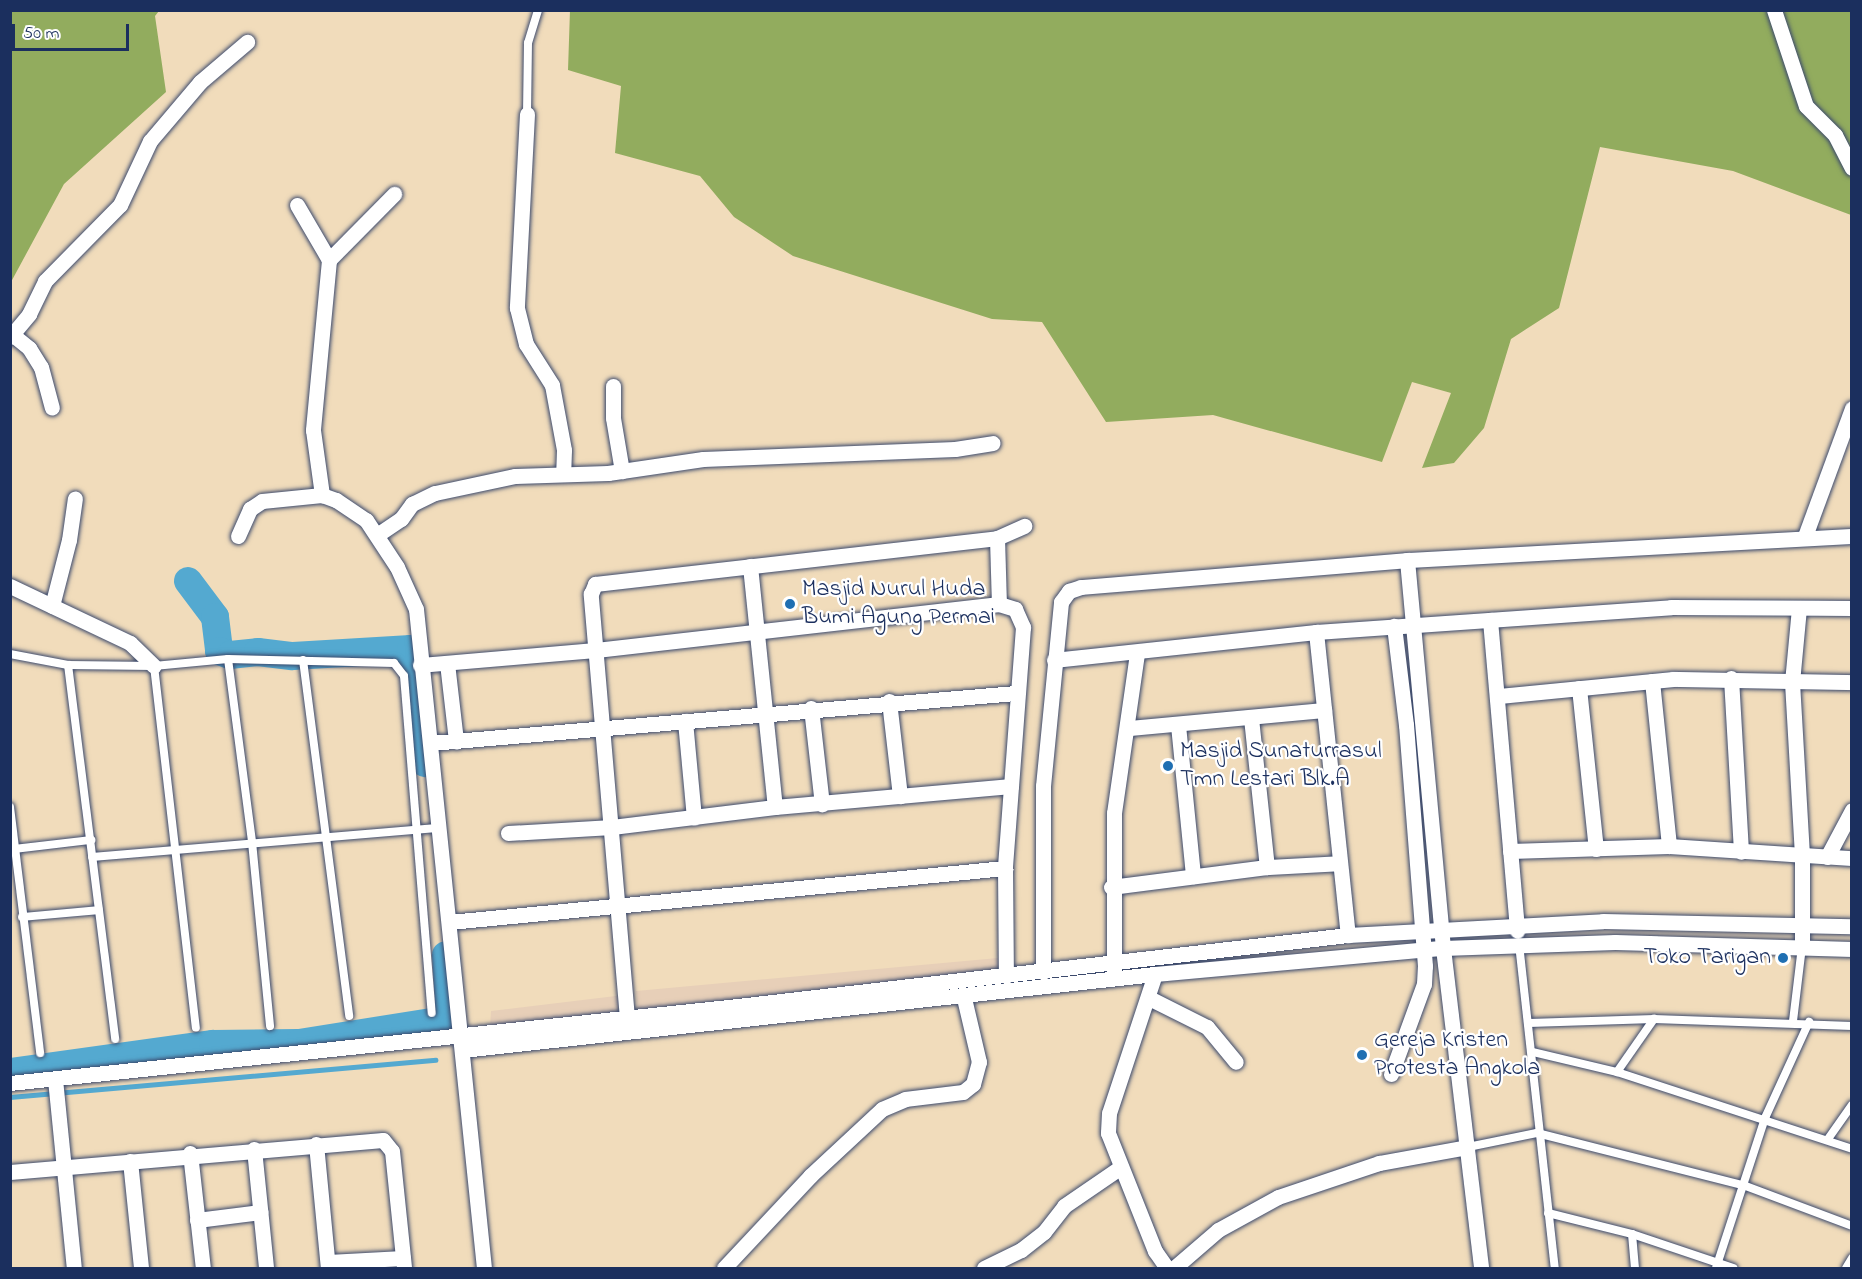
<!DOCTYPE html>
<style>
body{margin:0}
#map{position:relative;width:1862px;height:1279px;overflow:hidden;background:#f1dcbb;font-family:"Indie Flower",sans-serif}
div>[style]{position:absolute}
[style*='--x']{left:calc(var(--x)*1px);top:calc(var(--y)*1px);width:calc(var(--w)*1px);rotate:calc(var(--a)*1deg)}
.built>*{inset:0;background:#e7cfb8}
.forest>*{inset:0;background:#92ac5e}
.stream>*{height:4.5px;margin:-2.25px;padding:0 2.25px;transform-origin:2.25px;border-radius:2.25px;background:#54a9d0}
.river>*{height:28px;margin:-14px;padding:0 14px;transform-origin:14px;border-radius:14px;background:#54a9d0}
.roads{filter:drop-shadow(0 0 2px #3b496c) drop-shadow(0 0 2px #3b496c)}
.lane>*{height:8px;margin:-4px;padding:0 4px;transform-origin:4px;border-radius:4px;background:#fff}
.street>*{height:15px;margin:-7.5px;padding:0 7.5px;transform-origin:7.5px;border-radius:7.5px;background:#fff}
.dots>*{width:16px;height:16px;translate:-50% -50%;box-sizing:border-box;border:3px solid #fff;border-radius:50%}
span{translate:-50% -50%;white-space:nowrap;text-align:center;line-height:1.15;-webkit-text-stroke:4.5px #fff;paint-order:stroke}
.poi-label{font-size:24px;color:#1b2f5e}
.left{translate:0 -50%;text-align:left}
.right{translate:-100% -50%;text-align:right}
.frame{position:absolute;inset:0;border:12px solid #1b2f5e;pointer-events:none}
.scale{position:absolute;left:12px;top:24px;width:117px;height:27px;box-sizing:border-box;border:3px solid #1b2f5e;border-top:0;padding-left:8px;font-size:18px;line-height:21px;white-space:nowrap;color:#1b2f5e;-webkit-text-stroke:4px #fff;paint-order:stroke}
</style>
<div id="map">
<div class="built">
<i style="clip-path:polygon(998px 958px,1000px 974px,638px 1012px,636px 991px)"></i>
<i style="clip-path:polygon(624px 995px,624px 1014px,490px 1028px,491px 1011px)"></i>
</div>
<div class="forest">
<i style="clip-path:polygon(11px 10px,159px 11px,155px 16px,166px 92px,64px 184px,11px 282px)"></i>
<i style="clip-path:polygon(570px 10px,1851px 11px,1851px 215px,1733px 171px,1600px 147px,1559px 308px,1511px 339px,1484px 428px,1454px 463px,1422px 468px,1451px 393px,1412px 382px,1382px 462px,1213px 415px,1106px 422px,1042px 322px,992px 319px,793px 256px,734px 217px,700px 176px,615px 153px,621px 86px,568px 70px)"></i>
</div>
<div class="stream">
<i style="--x:10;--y:1097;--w:427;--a:-5"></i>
</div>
<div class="river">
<i style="--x:188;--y:581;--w:45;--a:53.1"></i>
<i style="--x:215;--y:617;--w:34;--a:83"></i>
<i style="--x:219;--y:651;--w:12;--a:20"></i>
<i style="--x:230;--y:655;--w:28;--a:-6"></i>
<i style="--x:258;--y:652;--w:35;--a:7"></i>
<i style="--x:293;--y:656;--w:118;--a:-3.4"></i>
<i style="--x:411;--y:649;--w:115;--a:83"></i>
<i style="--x:10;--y:1072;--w:205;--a:-7.9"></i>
<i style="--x:213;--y:1044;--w:86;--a:-0.7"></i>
<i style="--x:299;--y:1043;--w:153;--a:-9"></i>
<i style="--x:450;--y:1019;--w:64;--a:-93.6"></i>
</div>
<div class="roads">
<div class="lane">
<i style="--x:527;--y:114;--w:71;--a:-89.2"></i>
<i style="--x:528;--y:43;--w:34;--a:-73"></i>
<i style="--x:10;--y:654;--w:59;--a:10.7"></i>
<i style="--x:68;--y:665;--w:86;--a:0.7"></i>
<i style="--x:154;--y:666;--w:74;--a:-5.4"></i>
<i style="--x:228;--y:659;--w:166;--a:1.4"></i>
<i style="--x:394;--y:663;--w:16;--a:52"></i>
<i style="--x:404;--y:676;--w:338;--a:85.3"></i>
<i style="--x:228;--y:659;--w:185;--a:82.5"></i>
<i style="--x:252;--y:842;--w:185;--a:84.4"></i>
<i style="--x:303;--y:660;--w:359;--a:82.6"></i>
<i style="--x:68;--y:665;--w:377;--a:82.8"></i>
<i style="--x:154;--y:666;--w:364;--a:83.4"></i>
<i style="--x:10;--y:807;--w:248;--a:83"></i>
<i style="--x:14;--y:849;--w:78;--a:-6.7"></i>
<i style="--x:92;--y:857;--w:349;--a:-4.8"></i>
<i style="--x:22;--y:917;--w:77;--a:-5.2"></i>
<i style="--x:1519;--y:944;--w:326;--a:83.7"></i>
<i style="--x:1793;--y:1021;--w:75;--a:-83.1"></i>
<i style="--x:1529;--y:1023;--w:125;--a:-1.8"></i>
<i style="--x:1654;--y:1019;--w:198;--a:2"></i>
<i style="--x:1533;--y:1052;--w:86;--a:13.4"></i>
<i style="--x:1617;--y:1072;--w:247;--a:18.1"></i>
<i style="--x:1617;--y:1072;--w:65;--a:-55.1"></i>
<i style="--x:1828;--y:1139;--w:42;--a:-54.8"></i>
<i style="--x:1468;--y:1147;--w:70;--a:-11.5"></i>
<i style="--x:1537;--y:1133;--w:212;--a:14.2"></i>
<i style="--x:1743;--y:1185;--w:116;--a:20.6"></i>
<i style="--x:1548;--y:1213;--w:87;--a:14"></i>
<i style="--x:1632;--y:1234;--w:34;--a:85"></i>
<i style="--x:1632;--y:1234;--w:107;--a:18.6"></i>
<i style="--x:1716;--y:1268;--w:158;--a:-71.9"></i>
<i style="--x:1765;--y:1118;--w:106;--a:-65.4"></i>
<i style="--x:1846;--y:1268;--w:12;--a:-59"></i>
</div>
<div class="street">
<i style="--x:1774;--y:10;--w:101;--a:71.6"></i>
<i style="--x:1806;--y:106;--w:41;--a:45"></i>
<i style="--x:1835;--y:135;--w:37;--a:63"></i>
<i style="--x:527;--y:114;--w:194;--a:93"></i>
<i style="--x:517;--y:308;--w:37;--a:76"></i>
<i style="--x:526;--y:344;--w:49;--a:57.6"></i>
<i style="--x:552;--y:385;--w:66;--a:79.5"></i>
<i style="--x:564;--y:450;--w:24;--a:92"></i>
<i style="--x:297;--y:205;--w:64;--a:59.8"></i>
<i style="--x:329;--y:260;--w:171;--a:95.4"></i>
<i style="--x:313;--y:430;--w:66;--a:82.1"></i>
<i style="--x:329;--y:260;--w:93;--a:-45.4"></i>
<i style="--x:13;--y:335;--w:21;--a:39"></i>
<i style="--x:29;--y:348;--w:22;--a:58"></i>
<i style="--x:41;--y:367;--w:42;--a:75"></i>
<i style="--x:10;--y:337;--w:30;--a:-50"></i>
<i style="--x:29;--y:314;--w:37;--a:-64"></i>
<i style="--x:45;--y:281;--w:107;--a:-45.4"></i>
<i style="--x:120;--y:205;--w:71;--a:-64.9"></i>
<i style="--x:150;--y:141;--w:77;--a:-49.7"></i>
<i style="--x:200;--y:82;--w:62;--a:-40.4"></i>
<i style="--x:613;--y:386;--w:32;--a:90"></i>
<i style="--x:613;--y:418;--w:54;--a:80.4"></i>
<i style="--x:377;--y:535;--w:29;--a:-34"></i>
<i style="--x:401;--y:519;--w:19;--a:-54"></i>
<i style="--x:412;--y:504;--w:25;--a:-26"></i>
<i style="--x:435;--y:493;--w:82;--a:-12"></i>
<i style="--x:515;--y:476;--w:93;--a:-1.8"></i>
<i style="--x:608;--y:473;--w:96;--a:-8.4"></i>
<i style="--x:703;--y:459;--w:252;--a:-2.3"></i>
<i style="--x:955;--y:449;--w:38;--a:-9"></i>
<i style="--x:238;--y:536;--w:30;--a:-66"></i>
<i style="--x:250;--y:509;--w:14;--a:-34"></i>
<i style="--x:262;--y:501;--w:60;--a:-5.7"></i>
<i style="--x:322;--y:495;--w:15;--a:20"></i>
<i style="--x:336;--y:500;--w:36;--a:34"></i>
<i style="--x:366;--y:520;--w:56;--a:56.6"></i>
<i style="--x:397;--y:567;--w:46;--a:65.7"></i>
<i style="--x:416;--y:609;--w:662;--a:84.11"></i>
<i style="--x:1805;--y:536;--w:136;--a:-69.8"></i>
<i style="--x:997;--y:538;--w:66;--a:88.3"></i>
<i style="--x:1407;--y:560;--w:390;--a:84.7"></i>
<i style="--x:1443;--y:948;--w:322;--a:83.2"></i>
<i style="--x:750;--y:566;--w:242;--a:84.1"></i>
<i style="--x:10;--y:586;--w:133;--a:25.4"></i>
<i style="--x:130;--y:643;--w:33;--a:44"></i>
<i style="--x:52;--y:606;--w:68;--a:-75.6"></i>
<i style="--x:69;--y:540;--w:42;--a:-81.9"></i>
<i style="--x:1799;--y:608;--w:74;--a:95.4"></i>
<i style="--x:1792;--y:682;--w:174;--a:86.7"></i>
<i style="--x:1802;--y:856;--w:91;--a:90"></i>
<i style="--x:1490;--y:620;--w:312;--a:85"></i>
<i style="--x:1316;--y:632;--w:305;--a:84"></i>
<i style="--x:1054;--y:660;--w:263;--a:-6.1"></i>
<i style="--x:1316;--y:632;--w:356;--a:-4"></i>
<i style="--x:1671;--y:607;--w:181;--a:0.3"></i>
<i style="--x:447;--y:663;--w:79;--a:83.4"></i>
<i style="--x:420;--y:665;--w:177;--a:-4.9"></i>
<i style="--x:596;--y:650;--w:406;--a:-6.5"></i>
<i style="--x:999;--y:604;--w:17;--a:17"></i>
<i style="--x:1015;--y:609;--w:20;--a:66"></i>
<i style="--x:1023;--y:627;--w:242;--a:94.3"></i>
<i style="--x:1005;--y:868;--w:108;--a:89.5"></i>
<i style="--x:1731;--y:678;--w:174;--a:86.7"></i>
<i style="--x:1652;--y:681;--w:166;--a:84.1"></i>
<i style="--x:1579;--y:688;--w:162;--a:84"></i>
<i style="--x:1499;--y:696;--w:175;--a:-5.6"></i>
<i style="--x:1673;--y:679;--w:179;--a:1"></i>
<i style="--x:889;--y:701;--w:96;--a:83.4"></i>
<i style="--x:811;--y:708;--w:97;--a:83.5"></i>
<i style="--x:1251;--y:718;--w:150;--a:83.9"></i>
<i style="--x:685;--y:721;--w:97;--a:84.7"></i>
<i style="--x:1178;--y:725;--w:152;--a:84.3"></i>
<i style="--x:1129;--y:728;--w:196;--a:-5.3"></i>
<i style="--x:431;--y:743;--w:587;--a:-4.89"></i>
<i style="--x:508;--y:833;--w:104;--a:-3.3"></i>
<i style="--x:612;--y:827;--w:164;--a:-7"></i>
<i style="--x:775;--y:807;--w:237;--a:-5.1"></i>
<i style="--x:1510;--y:851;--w:159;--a:-1.8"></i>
<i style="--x:1669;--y:846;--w:183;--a:3.8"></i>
<i style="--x:1827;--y:857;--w:53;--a:-62"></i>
<i style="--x:1111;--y:887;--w:157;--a:-7.3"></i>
<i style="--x:1267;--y:867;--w:73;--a:-3.1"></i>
<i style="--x:450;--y:922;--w:558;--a:-5.56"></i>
<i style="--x:1043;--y:972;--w:186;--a:-90"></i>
<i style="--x:1043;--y:786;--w:185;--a:-84.4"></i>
<i style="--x:1061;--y:602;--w:14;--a:-54"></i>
<i style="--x:1069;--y:591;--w:13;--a:-18"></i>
<i style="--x:1081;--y:587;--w:327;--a:-4.7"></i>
<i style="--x:1407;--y:560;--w:446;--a:-3.1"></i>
<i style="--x:1114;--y:973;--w:160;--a:-90"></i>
<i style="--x:1114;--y:813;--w:161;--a:-81.8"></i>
<i style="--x:1155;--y:974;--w:146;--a:108.3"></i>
<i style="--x:1109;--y:1113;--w:20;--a:93"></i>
<i style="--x:1108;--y:1133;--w:127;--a:68.3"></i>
<i style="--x:1155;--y:1251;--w:21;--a:55"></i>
<i style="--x:1149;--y:998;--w:65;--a:26.6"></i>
<i style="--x:1207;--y:1027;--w:45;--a:50.4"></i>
<i style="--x:627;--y:1018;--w:426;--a:-94.9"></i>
<i style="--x:591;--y:594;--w:11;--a:-68"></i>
<i style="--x:595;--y:584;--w:405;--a:-6.5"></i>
<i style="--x:997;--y:538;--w:30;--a:-24"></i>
<i style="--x:462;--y:1050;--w:697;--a:-6.26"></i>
<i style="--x:1155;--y:974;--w:289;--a:-5.2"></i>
<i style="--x:1443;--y:948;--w:172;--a:-2"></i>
<i style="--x:1615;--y:942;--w:237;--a:1.7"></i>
<i style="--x:1391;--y:1074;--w:96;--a:-69.9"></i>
<i style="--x:1424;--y:984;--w:18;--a:-87"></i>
<i style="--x:1425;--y:966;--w:242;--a:-94.5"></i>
<i style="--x:1406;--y:725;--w:100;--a:-96.9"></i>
<i style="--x:55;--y:1079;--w:190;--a:84.3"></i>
<i style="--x:10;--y:1083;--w:732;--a:-6.04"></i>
<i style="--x:738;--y:1006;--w:614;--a:-6.64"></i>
<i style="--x:1348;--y:935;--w:255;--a:-3.1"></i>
<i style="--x:1603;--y:921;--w:249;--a:1.2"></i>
<i style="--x:316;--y:1144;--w:125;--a:84.5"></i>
<i style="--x:254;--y:1149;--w:120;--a:84.2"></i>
<i style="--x:190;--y:1153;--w:116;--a:83.6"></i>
<i style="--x:130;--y:1161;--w:108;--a:84.1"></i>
<i style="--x:10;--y:1172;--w:374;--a:-4.9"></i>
<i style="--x:383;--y:1140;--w:14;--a:51"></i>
<i style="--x:392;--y:1151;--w:118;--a:84.1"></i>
<i style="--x:197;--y:1220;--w:64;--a:-7.2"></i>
<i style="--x:328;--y:1262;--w:75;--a:-3.1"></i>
<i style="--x:724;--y:1268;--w:126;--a:-46.9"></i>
<i style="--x:810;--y:1176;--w:98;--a:-42.9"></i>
<i style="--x:882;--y:1109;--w:25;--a:-23"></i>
<i style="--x:905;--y:1099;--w:58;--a:-6.9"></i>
<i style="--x:963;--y:1092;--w:13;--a:-39"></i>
<i style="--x:973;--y:1084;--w:23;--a:-75"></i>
<i style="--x:979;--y:1062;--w:66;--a:-103.2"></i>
<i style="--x:984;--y:1268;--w:41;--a:-25.9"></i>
<i style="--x:1021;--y:1250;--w:29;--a:-38"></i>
<i style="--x:1044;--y:1232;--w:33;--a:-52"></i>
<i style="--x:1064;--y:1206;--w:69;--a:-34.4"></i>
<i style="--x:1174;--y:1268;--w:58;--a:-40.8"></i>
<i style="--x:1218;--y:1230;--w:68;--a:-28.8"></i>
<i style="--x:1278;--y:1197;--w:107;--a:-18.6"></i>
<i style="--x:1379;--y:1163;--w:90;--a:-10.2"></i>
</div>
</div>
<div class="dots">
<i style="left:790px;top:604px;background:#1f6fb2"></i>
<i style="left:1168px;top:766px;background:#1f6fb2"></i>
<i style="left:1783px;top:958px;background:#1f6fb2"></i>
<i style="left:1362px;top:1055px;background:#1f6fb2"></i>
</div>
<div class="poi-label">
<span class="left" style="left:802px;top:604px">Masjid Nurul Huda<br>Bumi Agung Permai</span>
<span class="left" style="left:1180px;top:766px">Masjid Sunaturrasul<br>Tmn Lestari Blk.A</span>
<span class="right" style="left:1771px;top:958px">Toko Tarigan</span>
<span class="left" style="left:1374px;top:1055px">Gereja Kristen<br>Protesta Angkola</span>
</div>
<div class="frame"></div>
<div class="scale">50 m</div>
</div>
